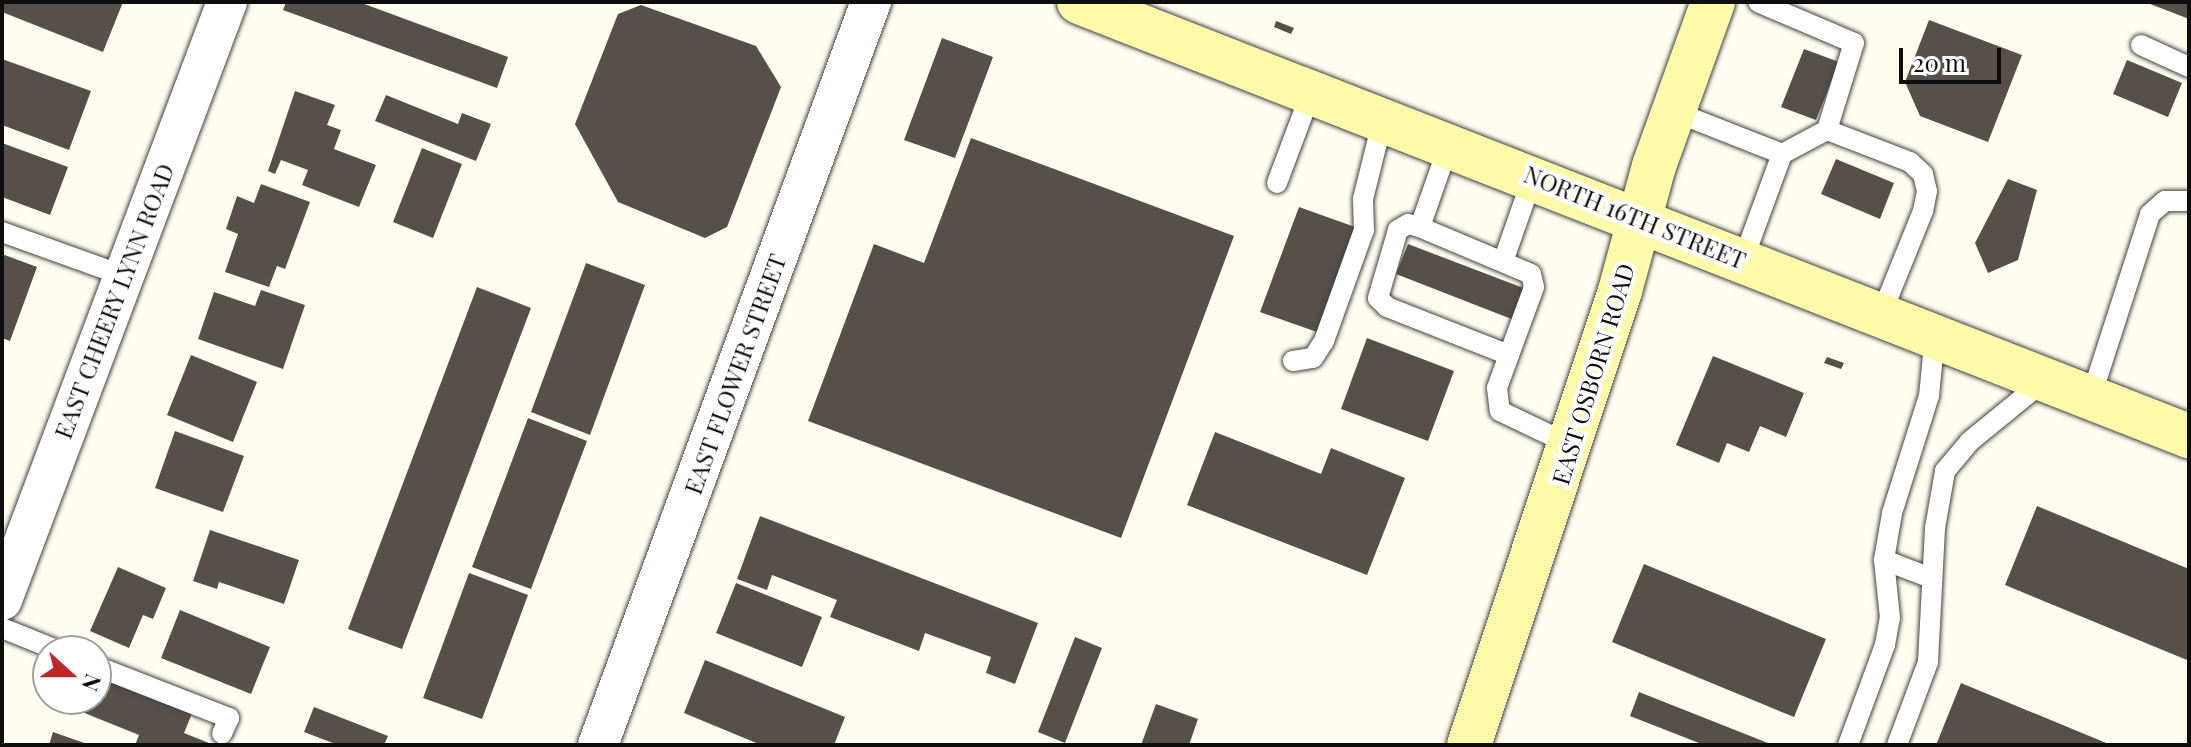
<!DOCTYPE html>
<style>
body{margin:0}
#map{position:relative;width:2191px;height:747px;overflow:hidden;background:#fffdef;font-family:"Playfair Display",serif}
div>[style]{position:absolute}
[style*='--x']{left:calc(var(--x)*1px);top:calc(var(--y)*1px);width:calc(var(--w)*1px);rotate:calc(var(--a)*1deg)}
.building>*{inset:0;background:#57504a}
.roads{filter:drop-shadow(0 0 2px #414141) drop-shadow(0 0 2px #414141)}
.service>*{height:20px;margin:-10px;padding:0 10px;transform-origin:10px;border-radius:10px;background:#fff}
.minor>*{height:40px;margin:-20px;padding:0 20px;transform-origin:20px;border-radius:20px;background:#fff}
.secondary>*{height:44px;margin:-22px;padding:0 22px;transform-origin:22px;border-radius:22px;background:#fffaaa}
span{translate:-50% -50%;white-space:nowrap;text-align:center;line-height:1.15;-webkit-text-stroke:8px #fff;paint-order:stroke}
.street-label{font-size:24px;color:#0e0e0e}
.frame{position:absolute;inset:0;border:4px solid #0e0e0e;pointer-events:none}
.north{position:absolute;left:32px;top:635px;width:80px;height:80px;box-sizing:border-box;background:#fff;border:2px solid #9f9f9f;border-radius:50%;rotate:111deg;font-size:22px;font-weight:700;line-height:32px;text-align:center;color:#0e0e0e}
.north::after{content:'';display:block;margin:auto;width:28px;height:36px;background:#bf2625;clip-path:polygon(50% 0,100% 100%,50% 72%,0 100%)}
.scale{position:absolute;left:1899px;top:48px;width:102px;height:36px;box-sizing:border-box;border:4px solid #0e0e0e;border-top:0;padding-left:10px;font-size:24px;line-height:28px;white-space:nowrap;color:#0e0e0e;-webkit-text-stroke:6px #fff;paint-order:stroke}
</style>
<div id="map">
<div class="building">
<i style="clip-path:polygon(2px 2px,123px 2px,103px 52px,2px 12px)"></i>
<i style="clip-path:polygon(286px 2px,359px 2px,508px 57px,497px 88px,283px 10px)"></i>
<i style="clip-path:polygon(2145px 2px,2189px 2px,2189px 19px)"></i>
<i style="clip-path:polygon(641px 5px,756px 46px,781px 87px,727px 227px,705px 238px,618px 202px,575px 124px,618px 14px)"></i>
<i style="clip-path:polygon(1929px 20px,2022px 55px,1988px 142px,1920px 116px,1905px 82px)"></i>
<i style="clip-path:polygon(1276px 21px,1294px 28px,1291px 34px,1274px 27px)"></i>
<i style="clip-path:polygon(942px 38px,993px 57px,955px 158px,904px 140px)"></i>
<i style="clip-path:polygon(1804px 49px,1839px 62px,1816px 120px,1781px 107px)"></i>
<i style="clip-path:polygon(2px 59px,91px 91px,69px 150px,2px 125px)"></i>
<i style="clip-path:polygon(2127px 60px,2182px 83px,2168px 117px,2113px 94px)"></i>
<i style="clip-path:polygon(295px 91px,335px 105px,327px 125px,341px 130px,334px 149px,376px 165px,359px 207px,302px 185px,308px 170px,281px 160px,275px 174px,268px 171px)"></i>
<i style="clip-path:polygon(386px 95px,458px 124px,462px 113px,491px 124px,476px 161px,375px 121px)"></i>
<i style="clip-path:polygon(971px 138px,1234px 236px,1121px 538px,808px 421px,874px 244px,924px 263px)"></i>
<i style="clip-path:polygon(2px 143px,68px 167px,50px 215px,2px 197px)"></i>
<i style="clip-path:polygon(422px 148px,462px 164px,433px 238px,393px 222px)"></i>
<i style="clip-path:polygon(1836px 159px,1894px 183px,1880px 219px,1821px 194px)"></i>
<i style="clip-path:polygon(2008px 179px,2037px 190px,2018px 260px,1988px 273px,1975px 243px)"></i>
<i style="clip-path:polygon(261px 184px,310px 202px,285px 269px,277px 266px,269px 287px,225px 272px,238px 234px,226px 229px,237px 196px,254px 203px)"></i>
<i style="clip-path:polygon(1299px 207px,1355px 227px,1317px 332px,1260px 312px)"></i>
<i style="clip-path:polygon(1408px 244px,1526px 289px,1514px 320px,1396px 274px)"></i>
<i style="clip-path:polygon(2px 254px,37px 267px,10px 341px,2px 338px)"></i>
<i style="clip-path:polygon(586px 263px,645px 285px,590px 435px,531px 412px)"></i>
<i style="clip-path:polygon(477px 287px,531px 308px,402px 649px,348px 629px)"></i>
<i style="clip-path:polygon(261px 290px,305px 305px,283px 369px,198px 339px,214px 292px,255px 306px)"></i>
<i style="clip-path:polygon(1367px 338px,1454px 371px,1428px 441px,1341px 409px)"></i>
<i style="clip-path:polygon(191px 355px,257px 382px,233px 442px,167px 415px)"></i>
<i style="clip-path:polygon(1713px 356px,1804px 393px,1786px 437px,1760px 426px,1749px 452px,1727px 443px,1719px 463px,1676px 445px)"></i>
<i style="clip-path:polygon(1827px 357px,1844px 363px,1841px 369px,1824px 363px)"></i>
<i style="clip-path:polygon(528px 418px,587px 441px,531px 589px,472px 567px)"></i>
<i style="clip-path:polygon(175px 431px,244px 456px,223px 512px,155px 488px)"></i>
<i style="clip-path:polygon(1215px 432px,1321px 474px,1331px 448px,1405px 478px,1367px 575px,1187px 505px)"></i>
<i style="clip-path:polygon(2037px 506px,2189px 569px,2187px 660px,2005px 585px)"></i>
<i style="clip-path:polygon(760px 516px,1038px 623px,1015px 684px,986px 673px,991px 657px,925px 633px,919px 651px,830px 617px,837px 600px,772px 575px,767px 590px,737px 579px)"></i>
<i style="clip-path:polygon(210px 530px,299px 560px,284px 604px,219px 582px,217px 589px,193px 581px)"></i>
<i style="clip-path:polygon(1644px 564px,1826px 639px,1794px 717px,1612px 642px)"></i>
<i style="clip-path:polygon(118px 567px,166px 588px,153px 619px,143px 615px,129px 648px,90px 631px)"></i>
<i style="clip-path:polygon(469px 573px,528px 595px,482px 719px,423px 698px)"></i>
<i style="clip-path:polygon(736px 583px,822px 617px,802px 667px,716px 633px)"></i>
<i style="clip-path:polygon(180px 610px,270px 647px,251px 694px,161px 658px)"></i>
<i style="clip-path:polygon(1075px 637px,1102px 648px,1065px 743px,1038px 732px)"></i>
<i style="clip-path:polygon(705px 660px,845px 717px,834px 745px,761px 745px,684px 713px)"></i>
<i style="clip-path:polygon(96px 672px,193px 711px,184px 733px,214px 745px,135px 745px,139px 735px,62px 704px,64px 699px,96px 699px)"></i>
<i style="clip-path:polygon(1961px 683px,2111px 745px,1936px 745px)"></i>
<i style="clip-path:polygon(1639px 692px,1773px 745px,1704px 745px,1630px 716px)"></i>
<i style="clip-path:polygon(1156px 704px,1198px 719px,1189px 745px,1141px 745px)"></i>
<i style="clip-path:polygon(314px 707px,388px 736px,384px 745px,338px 745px,304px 732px)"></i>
<i style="clip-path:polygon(53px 732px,90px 745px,49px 745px)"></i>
</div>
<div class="roads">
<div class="service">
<i style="--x:2141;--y:45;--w:53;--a:24.6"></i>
<i style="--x:1673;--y:111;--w:117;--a:21.5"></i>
<i style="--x:1782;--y:154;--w:51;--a:-28.1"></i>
<i style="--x:1827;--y:130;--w:91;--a:-72.8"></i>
<i style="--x:1854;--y:43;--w:104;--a:-156.9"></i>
<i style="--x:1827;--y:130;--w:89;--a:21.1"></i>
<i style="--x:1910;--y:162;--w:18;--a:43"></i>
<i style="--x:1923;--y:174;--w:17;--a:77"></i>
<i style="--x:1927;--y:191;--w:20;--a:101"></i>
<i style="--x:1923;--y:211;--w:112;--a:112"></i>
<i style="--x:1277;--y:183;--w:99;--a:-69.4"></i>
<i style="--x:1420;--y:227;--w:88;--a:-70.7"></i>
<i style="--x:2;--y:232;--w:130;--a:19.8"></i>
<i style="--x:1504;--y:259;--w:88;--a:-70.7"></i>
<i style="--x:1743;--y:260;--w:113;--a:-69.8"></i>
<i style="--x:1509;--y:355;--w:72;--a:-69.8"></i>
<i style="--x:1534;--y:287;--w:13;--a:-103"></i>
<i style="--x:1531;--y:274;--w:121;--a:-157.1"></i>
<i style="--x:1420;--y:227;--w:12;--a:-166"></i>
<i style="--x:1408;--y:224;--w:12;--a:149"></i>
<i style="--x:1398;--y:230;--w:71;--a:106.4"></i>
<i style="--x:1378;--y:298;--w:13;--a:45"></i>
<i style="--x:1387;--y:307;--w:131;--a:21.5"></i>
<i style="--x:1509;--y:355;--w:35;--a:110"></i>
<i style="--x:1497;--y:388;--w:23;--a:83"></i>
<i style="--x:1500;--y:411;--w:79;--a:25.6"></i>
<i style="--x:1293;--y:361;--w:20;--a:-9"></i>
<i style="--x:1313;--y:358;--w:20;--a:-57"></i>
<i style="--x:1324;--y:341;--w:118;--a:-70.2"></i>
<i style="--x:1364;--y:230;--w:31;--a:-92"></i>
<i style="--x:1363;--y:199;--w:82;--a:-76"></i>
<i style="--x:2091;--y:397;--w:192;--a:-72.1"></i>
<i style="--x:2150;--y:214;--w:20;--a:-41"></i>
<i style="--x:2165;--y:201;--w:24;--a:0"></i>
<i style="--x:1884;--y:560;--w:50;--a:21"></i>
<i style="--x:2;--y:628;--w:61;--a:22"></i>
<i style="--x:96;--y:666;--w:143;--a:21.4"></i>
<i style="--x:229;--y:718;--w:17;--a:114"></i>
<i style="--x:1848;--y:745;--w:107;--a:-69.7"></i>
<i style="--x:1885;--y:645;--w:27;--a:-80"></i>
<i style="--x:1890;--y:618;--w:58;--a:-95.9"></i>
<i style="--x:1884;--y:560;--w:48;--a:-80.3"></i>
<i style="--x:1892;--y:513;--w:123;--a:-72.5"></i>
<i style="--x:1929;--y:396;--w:61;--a:-84.4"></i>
<i style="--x:1897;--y:745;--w:89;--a:-69.5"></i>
<i style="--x:1928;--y:662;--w:134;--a:-87"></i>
<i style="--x:1935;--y:528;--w:58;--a:-80"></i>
<i style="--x:1945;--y:471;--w:38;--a:-50"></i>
<i style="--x:1969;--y:442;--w:98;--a:-39.2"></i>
</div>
<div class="minor">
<i style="--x:2;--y:600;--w:639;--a:-69.38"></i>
<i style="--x:598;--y:745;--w:792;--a:-69.83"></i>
</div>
<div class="secondary">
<i style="--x:1079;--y:2;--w:1192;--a:21.36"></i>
<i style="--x:1469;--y:745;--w:478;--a:-71.6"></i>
<i style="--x:1620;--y:291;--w:130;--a:-74.8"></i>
<i style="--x:1654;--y:166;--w:174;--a:-70.2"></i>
</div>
</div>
<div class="street-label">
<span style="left:1635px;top:217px;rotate:22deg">NORTH 16TH STREET</span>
<span style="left:114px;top:301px;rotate:-69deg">EAST CHEERY LYNN ROAD</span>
<span style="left:735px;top:374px;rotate:-70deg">EAST FLOWER STREET</span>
<span style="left:1593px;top:374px;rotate:-73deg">EAST OSBORN ROAD</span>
</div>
<div class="frame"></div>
<div class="north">N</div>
<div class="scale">20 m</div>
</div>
